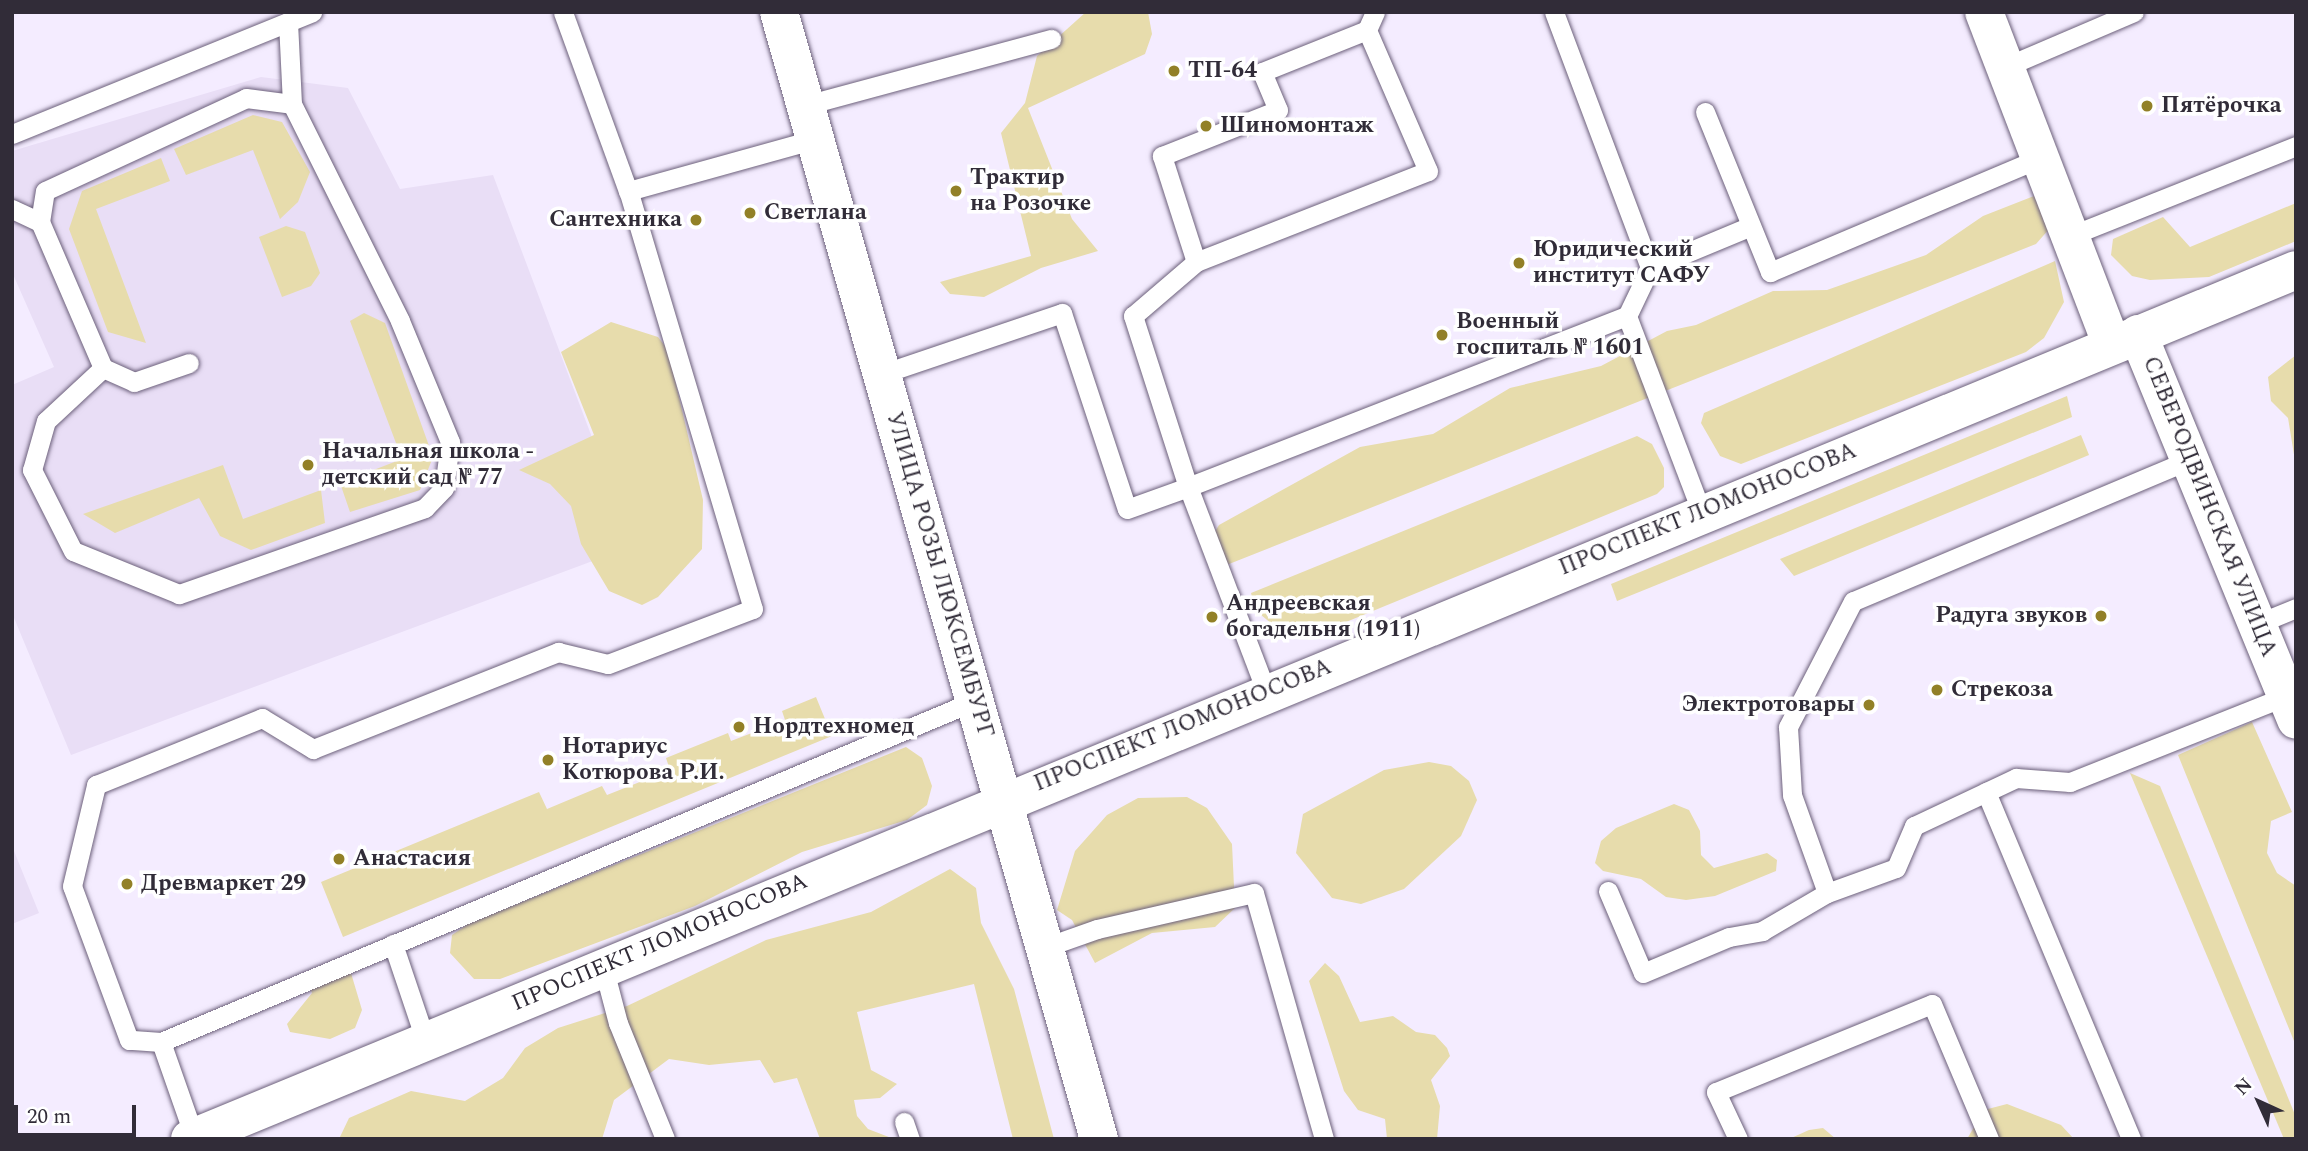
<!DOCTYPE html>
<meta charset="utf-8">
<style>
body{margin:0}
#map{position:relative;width:2308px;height:1151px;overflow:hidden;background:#f4ecff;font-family:Spectral,serif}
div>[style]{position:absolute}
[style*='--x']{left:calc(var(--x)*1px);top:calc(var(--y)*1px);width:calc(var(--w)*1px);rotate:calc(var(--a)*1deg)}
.built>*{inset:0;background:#e9def6}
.green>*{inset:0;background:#e7dcac}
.roads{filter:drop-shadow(0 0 2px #6c607b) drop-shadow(0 0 2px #6c607b)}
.service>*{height:19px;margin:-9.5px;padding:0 9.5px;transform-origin:9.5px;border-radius:9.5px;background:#fff}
.minor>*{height:38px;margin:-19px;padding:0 19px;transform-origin:19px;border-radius:19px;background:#fff}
.primary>*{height:38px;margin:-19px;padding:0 19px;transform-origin:19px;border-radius:19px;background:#fff}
.dots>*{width:19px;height:19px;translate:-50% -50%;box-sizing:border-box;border:4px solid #fff;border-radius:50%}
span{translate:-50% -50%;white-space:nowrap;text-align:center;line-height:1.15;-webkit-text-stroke:7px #fff;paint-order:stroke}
.poi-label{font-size:23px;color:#312c38;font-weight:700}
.left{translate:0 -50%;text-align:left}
.right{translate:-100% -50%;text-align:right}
.street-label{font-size:23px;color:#312c38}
.frame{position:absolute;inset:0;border:14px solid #312c38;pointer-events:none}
.north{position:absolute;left:2224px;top:1067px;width:70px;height:70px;-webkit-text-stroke:5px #fff;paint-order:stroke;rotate:315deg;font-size:19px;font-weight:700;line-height:28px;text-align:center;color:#312c38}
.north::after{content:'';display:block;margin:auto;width:24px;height:32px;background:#312c38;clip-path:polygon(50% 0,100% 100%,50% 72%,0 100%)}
.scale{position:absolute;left:14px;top:1105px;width:122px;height:32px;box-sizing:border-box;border:4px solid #312c38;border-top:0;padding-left:9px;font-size:21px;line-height:24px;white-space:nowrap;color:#312c38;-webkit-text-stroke:5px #fff;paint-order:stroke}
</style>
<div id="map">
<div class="built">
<i style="clip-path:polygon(261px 77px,348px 88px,400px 189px,493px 175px,633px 546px,71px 755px,12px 613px,12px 385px,54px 367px,12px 272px,12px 151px)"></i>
<i style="clip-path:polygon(12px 846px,39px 913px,12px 924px)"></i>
</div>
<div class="green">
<i style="clip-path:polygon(1086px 12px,1148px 12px,1152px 34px,1145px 54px,1028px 108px,1072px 219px,1098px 251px,1041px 268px,984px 297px,950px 294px,940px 282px,1031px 256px,1001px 133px,1025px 103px,1037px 56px)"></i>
<i style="clip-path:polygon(253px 115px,282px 122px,310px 172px,298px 202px,280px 219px,253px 150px,186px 175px,174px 149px)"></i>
<i style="clip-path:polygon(161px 158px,170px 181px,96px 209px,146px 343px,108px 332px,69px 229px,82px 191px)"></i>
<i style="clip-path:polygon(2034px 196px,2050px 228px,2036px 244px,1224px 566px,1214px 533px,1219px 525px,1360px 447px,1433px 434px,1510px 388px,1601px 366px,1667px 331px,1696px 325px,1773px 291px,1827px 290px,1926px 255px,1983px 216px)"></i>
<i style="clip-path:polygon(2296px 203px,2296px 241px,2209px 277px,2150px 280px,2132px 276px,2111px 255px,2113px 239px,2163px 217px,2190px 247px)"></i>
<i style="clip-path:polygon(286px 226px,305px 232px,320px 273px,311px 286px,282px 297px,259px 237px)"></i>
<i style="clip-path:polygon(2055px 261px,2064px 302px,2044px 338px,2026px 352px,1741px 464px,1720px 456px,1701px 423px,1704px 413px)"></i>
<i style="clip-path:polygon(364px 313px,385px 323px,433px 457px,420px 490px,350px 512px,340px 483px,402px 459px,350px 321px)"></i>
<i style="clip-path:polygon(611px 322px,658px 337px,668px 350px,703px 500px,702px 549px,658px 597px,642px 605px,609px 591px,581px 544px,571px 506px,550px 484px,519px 470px,594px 435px,561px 352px)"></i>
<i style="clip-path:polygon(2296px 355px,2296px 467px,2288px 418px,2271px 401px,2268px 377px)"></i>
<i style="clip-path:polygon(2067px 396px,2072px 417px,1617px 601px,1611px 584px)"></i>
<i style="clip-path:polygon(2081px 435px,2089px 455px,1794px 576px,1780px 559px)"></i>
<i style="clip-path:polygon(1637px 436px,1652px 444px,1664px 468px,1664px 487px,1657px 494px,1312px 636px,1288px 637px,1255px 610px,1251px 593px)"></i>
<i style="clip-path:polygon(223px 465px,243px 519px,321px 490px,325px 523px,251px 550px,220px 536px,199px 498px,115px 533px,83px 514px)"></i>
<i style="clip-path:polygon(816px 697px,832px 736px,343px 937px,321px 882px,539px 792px,547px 809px,602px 786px,607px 795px,670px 770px,666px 758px,728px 733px,731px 741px,785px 720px,782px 711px)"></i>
<i style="clip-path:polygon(2252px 722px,2292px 812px,2271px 821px,2267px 853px,2277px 873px,2296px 886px,2296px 1046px,2178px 755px)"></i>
<i style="clip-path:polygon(906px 747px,922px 758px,932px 786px,927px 805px,907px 820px,802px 852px,695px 906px,500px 979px,474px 979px,450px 953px,452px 935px,468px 924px)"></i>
<i style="clip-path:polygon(1429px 762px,1451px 766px,1469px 781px,1477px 800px,1461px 836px,1404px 889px,1361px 904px,1332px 898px,1296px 853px,1303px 814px,1384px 770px)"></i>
<i style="clip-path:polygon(2130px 773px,2160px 786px,2296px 1117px,2296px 1139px,2284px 1139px)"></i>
<i style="clip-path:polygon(1187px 797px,1207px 808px,1232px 844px,1235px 908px,1215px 927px,1152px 933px,1095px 963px,1072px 920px,1057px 910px,1075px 851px,1107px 815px,1138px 798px)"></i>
<i style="clip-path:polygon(1674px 804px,1689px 810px,1700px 831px,1701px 855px,1714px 868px,1767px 853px,1777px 860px,1776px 871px,1715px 896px,1686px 900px,1666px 897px,1641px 879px,1603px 871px,1595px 863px,1601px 841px,1616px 828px)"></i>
<i style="clip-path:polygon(950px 869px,976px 888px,981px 923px,1014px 989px,1054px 1139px,1013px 1139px,974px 984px,857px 1012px,871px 1070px,897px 1084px,880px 1098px,854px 1100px,857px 1116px,868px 1129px,894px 1139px,820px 1139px,797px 1078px,774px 1083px,760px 1060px,709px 1065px,669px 1059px,614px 1100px,602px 1139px,339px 1139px,349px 1118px,411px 1091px,465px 1101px,503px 1078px,525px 1048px,558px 1028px,627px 1006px,766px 940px,871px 912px)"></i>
<i style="clip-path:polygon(1325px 963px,1339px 976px,1360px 1022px,1393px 1016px,1416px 1032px,1435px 1035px,1447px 1048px,1450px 1056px,1431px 1080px,1440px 1106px,1437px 1139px,1387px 1139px,1385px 1119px,1358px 1110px,1344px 1091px,1309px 981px)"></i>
<i style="clip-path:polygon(351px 973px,362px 1010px,355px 1028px,330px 1039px,290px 1032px,287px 1024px,312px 993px,309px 985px)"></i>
<i style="clip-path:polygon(2007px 1104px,2061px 1125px,2074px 1139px,1967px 1139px,1984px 1110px)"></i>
<i style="clip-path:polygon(1823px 1128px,1836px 1139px,1789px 1139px,1809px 1130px)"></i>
</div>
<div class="roads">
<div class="service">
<i style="--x:1554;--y:12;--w:273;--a:69.4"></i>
<i style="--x:1650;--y:268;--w:53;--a:115.6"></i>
<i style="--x:1627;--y:316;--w:211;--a:69.2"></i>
<i style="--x:288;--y:22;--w:82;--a:87.2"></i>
<i style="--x:292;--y:104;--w:242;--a:63.5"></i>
<i style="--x:400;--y:321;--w:131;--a:67.5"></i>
<i style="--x:450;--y:442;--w:46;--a:97.4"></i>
<i style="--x:444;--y:488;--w:28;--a:134"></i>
<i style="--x:425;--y:508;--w:261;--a:160.7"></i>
<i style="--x:179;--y:594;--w:114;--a:-157.9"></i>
<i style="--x:73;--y:551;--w:91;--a:-116.8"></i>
<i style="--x:32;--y:470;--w:51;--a:-74.1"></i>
<i style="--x:46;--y:421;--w:78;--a:-42.9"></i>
<i style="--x:103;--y:368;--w:159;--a:-113.3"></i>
<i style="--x:40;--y:222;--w:31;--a:-81"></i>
<i style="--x:45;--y:191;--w:221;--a:-24.8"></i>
<i style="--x:246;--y:98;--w:46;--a:7.4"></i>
<i style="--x:1367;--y:30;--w:20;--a:-66"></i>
<i style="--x:2005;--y:67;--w:140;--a:-23.1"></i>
<i style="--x:806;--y:105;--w:254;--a:-15.1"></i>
<i style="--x:1705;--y:112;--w:173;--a:67.9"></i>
<i style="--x:1770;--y:272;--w:293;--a:-22.9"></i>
<i style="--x:12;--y:134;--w:324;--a:-22.1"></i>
<i style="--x:628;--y:191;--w:195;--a:-15.5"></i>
<i style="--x:12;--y:209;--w:31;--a:25"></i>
<i style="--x:2070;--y:236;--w:243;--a:-21.7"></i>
<i style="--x:1650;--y:268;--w:109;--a:-22.6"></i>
<i style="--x:103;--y:368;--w:34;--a:24"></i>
<i style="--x:134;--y:382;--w:58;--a:-19.1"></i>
<i style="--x:882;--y:374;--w:190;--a:-18.7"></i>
<i style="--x:1062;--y:313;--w:206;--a:71.7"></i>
<i style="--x:1127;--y:509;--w:65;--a:-19.8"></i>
<i style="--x:1188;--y:487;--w:180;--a:-107.8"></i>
<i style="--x:1133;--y:316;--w:83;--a:-40.6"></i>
<i style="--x:1196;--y:262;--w:249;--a:-21.4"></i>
<i style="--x:1428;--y:171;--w:154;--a:-113.4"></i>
<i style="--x:1367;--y:30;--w:113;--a:158.2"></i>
<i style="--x:1262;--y:72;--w:41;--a:67.2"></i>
<i style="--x:1278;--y:110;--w:125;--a:158.4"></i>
<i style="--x:1162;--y:156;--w:111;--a:72.2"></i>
<i style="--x:2189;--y:460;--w:364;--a:157.2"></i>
<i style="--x:1853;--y:601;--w:142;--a:117.3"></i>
<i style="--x:1788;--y:727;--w:68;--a:86.6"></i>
<i style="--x:1792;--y:795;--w:104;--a:70.3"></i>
<i style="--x:1827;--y:893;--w:73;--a:-19.9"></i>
<i style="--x:1896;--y:868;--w:46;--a:-66.8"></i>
<i style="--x:1914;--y:826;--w:113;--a:-25.2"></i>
<i style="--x:2016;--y:778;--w:54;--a:4.2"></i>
<i style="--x:2070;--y:782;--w:232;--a:-21.7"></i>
<i style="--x:2257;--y:624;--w:42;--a:-22.3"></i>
<i style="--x:1266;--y:691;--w:218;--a:-110.9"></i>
<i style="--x:1188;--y:487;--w:471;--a:-21.3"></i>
<i style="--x:1986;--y:792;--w:376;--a:67.3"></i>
<i style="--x:1608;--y:891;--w:89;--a:66.9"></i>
<i style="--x:1643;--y:973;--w:93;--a:-22.7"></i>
<i style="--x:1729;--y:937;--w:34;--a:-10"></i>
<i style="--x:1762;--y:931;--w:75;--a:-30.3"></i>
<i style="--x:393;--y:944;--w:103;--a:71.4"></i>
<i style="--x:1046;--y:947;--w:54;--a:-19.4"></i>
<i style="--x:1097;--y:929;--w:161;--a:-12.9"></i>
<i style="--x:1254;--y:893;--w:256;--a:74.1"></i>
<i style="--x:603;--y:966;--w:59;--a:75.3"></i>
<i style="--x:618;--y:1023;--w:125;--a:67.9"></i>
<i style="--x:161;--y:1042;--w:882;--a:-22.75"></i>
<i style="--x:904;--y:1122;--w:18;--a:71"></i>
<i style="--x:195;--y:1139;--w:103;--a:-109.3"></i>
<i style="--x:161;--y:1042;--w:32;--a:-176"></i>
<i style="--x:129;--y:1040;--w:164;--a:-110.3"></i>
<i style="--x:72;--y:886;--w:104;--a:-76.6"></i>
<i style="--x:96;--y:785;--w:179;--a:-22"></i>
<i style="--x:262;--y:718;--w:60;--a:31.3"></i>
<i style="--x:313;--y:749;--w:264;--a:-21.6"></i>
<i style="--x:558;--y:652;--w:51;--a:13.5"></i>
<i style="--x:608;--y:664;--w:155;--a:-20.8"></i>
<i style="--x:753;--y:609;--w:436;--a:-106.6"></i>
<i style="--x:628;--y:191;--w:190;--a:-110"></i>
<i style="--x:1738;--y:1139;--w:52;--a:-115.1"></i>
<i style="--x:1716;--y:1092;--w:233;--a:-22.2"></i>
<i style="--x:1932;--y:1004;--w:147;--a:67.1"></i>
</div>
<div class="minor">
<i style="--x:779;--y:12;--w:1172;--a:74.15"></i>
<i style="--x:1984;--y:12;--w:357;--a:69"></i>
<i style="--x:2138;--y:334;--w:417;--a:67.7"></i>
</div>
<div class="primary">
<i style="--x:190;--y:1139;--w:2278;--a:-22.42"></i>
</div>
</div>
<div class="dots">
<i style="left:1174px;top:71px;background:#928027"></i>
<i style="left:2147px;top:106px;background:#928027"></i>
<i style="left:1206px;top:126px;background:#928027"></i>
<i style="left:956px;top:191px;background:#928027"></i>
<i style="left:750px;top:213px;background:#928027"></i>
<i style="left:696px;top:220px;background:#928027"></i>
<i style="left:1519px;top:263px;background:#928027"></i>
<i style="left:1442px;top:335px;background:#928027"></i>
<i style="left:308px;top:465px;background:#928027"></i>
<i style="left:2101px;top:616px;background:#928027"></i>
<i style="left:1212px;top:617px;background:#928027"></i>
<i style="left:1937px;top:690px;background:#928027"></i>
<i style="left:1869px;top:705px;background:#928027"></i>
<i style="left:739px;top:727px;background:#928027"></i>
<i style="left:548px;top:760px;background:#928027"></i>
<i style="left:339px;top:859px;background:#928027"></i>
<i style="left:127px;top:884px;background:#928027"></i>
</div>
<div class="poi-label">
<span class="left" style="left:1188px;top:71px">ТП-64</span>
<span class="left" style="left:2161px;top:106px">Пятёрочка</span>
<span class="left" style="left:1220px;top:126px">Шиномонтаж</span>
<span class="left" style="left:970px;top:191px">Трактир<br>на Розочке</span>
<span class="left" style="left:764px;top:213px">Светлана</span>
<span class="right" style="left:682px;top:220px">Сантехника</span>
<span class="left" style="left:1533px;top:263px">Юридический<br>институт САФУ</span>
<span class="left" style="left:1456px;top:335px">Военный<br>госпиталь № 1601</span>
<span class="left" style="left:322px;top:465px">Начальная школа -<br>детский сад № 77</span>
<span class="left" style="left:1226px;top:617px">Андреевская<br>богадельня (1911)</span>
<span class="right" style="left:2087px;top:616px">Радуга звуков</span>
<span class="left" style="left:1951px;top:690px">Стрекоза</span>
<span class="right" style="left:1855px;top:705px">Электротовары</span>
<span class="left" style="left:753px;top:727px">Нордтехномед</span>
<span class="left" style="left:562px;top:760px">Нотариус<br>Котюрова Р.И.</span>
<span class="left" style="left:353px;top:859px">Анастасия</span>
<span class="left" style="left:141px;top:884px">Древмаркет 29</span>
</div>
<div class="street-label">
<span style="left:2209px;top:507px;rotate:68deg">СЕВЕРОДВИНСКАЯ УЛИЦА</span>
<span style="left:1708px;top:510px;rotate:-22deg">ПРОСПЕКТ ЛОМОНОСОВА</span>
<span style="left:939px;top:575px;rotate:74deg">УЛИЦА РОЗЫ ЛЮКСЕМБУРГ</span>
<span style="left:1183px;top:726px;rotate:-22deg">ПРОСПЕКТ ЛОМОНОСОВА</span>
<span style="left:660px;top:943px;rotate:-23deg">ПРОСПЕКТ ЛОМОНОСОВА</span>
</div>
<div class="frame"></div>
<div class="north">N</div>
<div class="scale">20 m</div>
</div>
